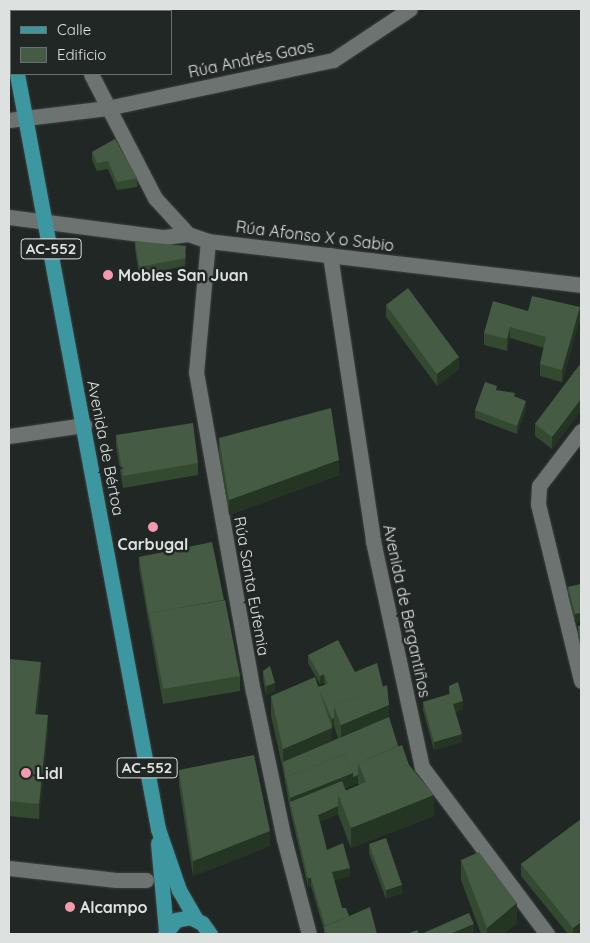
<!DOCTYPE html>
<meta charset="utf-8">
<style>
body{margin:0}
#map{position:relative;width:590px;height:943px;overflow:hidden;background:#212725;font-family:Quicksand,sans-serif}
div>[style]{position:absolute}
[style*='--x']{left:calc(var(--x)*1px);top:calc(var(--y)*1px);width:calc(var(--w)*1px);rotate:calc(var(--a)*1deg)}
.roads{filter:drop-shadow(0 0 1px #3d4240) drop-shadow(0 0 1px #3d4240)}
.minor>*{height:15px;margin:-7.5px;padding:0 7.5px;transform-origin:7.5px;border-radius:7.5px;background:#6c7371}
.major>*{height:15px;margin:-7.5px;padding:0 7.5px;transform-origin:7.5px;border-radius:7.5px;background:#3d97a1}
.wall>*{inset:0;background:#334a30}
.shaded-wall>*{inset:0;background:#243524}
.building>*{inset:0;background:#455b43}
.dots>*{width:14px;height:14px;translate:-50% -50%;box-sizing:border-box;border:2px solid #212725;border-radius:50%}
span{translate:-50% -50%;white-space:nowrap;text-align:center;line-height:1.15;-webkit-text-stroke:5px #212725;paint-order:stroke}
.shield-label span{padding:1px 4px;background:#212725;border:1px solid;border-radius:4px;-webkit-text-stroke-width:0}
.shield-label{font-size:15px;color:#dde1df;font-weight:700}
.street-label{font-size:16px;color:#dde1df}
.poi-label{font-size:16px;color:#dde1df;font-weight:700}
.left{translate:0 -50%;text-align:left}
.frame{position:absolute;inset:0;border:10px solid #dde1df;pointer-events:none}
.legend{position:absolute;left:10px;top:10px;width:162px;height:65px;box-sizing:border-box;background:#212725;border:1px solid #6c716f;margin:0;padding:6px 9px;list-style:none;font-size:15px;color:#dde1df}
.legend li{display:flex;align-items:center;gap:10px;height:25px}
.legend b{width:25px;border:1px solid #6c716f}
</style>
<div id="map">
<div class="roads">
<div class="minor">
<i style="--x:65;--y:9;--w:2;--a:63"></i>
<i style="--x:91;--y:74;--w:140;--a:62.7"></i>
<i style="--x:155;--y:198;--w:49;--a:47.5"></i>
<i style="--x:9;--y:120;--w:99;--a:-7"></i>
<i style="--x:107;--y:108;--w:231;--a:-12"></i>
<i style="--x:333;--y:60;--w:92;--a:-33.5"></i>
<i style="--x:9;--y:217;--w:156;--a:7.4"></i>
<i style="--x:164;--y:237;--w:24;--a:-7"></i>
<i style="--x:188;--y:234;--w:21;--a:19"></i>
<i style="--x:208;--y:241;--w:376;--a:6.7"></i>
<i style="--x:208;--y:241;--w:132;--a:95.2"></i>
<i style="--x:196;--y:372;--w:324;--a:79.9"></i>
<i style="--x:253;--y:691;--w:151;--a:78.2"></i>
<i style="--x:284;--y:839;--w:98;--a:75.3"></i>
<i style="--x:330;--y:255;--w:289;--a:81.4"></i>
<i style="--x:373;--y:541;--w:231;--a:77.8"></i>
<i style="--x:422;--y:767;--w:209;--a:53.2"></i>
<i style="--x:581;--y:431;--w:69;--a:127.4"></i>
<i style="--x:539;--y:486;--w:18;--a:93"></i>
<i style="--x:538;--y:504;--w:182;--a:76.3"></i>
<i style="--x:9;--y:436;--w:76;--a:-8.3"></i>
<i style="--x:9;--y:868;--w:108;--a:6.4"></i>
<i style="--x:116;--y:880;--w:30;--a:0"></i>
</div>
<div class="major">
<i style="--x:9;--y:35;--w:12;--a:81"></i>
<i style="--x:17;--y:74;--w:768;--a:79.42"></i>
<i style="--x:158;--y:829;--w:65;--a:71"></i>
<i style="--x:179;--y:890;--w:34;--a:60"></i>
<i style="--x:158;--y:843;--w:88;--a:84.8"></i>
<i style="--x:165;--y:934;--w:18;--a:-52"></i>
<i style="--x:176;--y:920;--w:14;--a:-12"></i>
<i style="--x:190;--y:917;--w:13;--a:27"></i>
<i style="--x:202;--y:923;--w:14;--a:54"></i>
</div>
</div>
<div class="wall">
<i style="clip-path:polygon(115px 139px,137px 178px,137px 187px,117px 190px,108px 169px,97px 171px,92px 160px,92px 152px)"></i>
<i style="clip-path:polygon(135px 241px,186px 254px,185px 266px,139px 275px,135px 249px)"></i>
<i style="clip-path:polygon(386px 305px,459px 369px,437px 386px,386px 317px)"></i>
<i style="clip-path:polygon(528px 311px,580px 319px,562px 382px,540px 376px,540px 364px,544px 348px,510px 338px,507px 351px,484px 345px,484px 333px)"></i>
<i style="clip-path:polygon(581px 363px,581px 410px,552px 449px,535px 436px,535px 424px)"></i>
<i style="clip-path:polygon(497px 390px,515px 397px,526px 409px,517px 434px,475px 418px,475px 410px)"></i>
<i style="clip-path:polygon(116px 435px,198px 463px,198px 475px,123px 488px,116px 447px)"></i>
<i style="clip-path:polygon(219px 438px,339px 475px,229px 515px,219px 453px)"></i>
<i style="clip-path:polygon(139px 557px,240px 676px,240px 691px,163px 704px,139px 568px)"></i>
<i style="clip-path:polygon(581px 584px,575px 622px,568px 595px,568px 587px)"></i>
<i style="clip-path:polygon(578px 626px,581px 626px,581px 650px,578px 635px)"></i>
<i style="clip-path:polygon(evenodd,308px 655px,355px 672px,389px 717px,398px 746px,409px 765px,434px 816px,351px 848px,338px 814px,320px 822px,327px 850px,350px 876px,334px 880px,342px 908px,349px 916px,377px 934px,324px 934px,324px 930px,311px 886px,308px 887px,290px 810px,283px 770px,271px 716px,271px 696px,318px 687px,325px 685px,324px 682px,320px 684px,308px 663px,308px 655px,334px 726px,338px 738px,332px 741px,332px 727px,334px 726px,308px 655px,358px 783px,359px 785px,346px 791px,345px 788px,358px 783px)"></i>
<i style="clip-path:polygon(9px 659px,41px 677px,37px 714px,48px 730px,39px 819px,9px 816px)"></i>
<i style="clip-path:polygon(263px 671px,275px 691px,266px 695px,263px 679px)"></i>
<i style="clip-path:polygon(449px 686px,463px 709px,455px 712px,462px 742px,434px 750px,423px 710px,423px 702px,449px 694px)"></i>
<i style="clip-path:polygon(179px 770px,270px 846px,193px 876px,179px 785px)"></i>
<i style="clip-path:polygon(581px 819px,581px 934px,568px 934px,521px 876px,521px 864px)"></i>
<i style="clip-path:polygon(369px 844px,402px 893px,386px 899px,369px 853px)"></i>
<i style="clip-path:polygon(461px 860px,517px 923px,504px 934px,481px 934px,461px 880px)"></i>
</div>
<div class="shaded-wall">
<i style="clip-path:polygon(580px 307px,580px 319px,562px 382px,562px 370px)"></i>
<i style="clip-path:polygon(510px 327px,510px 338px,507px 351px,507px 339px)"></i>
<i style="clip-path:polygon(459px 357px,459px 369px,437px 386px,437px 374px)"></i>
<i style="clip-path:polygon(581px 399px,581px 410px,552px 449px,552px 437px)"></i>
<i style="clip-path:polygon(526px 401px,526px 409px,517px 434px,517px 426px)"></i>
<i style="clip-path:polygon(339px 460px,339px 475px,229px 515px,229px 500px)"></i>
<i style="clip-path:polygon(581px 613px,581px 621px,575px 622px,575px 614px)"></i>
<i style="clip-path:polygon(41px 662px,41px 677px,35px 729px,35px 714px)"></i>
<i style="clip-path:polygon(324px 674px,324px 682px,320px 684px,320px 676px)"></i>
<i style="clip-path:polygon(275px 683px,275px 691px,266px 695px,266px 686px)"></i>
<i style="clip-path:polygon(463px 701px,463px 709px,453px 712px,453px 704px)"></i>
<i style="clip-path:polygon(389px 705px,389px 725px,341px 746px,341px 725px)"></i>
<i style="clip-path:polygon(48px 715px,48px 730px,39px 819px,39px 804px)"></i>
<i style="clip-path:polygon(334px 718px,334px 726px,332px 727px,332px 719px)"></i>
<i style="clip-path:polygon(332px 728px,332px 749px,283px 762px,283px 749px)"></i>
<i style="clip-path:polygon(462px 734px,462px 742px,434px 750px,434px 742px)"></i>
<i style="clip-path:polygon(353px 773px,358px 775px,358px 783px,292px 810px,290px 798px)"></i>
<i style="clip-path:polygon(434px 795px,434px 816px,351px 848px,351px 828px)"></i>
<i style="clip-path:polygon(338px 806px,338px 814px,318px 823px,318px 815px)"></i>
<i style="clip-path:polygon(270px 831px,270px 846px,193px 876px,193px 861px)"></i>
<i style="clip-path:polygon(350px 868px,350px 876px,332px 880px,332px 872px)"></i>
<i style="clip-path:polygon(308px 878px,311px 878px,311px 886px,308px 887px)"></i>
<i style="clip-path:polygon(402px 885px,402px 893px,386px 899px,386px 890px)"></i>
<i style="clip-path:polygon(517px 903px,517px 923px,504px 934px,487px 934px,487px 928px)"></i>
<i style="clip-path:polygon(581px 922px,581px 934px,573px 934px,573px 928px)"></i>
<i style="clip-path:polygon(474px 924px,474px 932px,469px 934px,450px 934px)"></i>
</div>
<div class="building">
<i style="clip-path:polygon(115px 139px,137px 178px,117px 182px,108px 161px,97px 163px,92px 152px)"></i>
<i style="clip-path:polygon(135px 241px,186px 246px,185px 258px,139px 267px)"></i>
<i style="clip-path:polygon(408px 288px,459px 357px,437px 374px,386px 305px)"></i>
<i style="clip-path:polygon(532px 296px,580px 307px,562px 370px,540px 364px,546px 337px,510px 327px,507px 339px,484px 333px,493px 301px,528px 311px)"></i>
<i style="clip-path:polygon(581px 363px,581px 399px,552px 437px,535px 424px)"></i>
<i style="clip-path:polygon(485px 382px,497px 386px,496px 390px,515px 393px,514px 396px,526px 401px,517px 426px,475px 410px)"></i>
<i style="clip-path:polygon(331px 408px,339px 460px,229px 500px,219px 438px)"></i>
<i style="clip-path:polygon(193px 423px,198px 463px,123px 476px,116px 435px)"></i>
<i style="clip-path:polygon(212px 542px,224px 600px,149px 613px,149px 616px,139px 557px)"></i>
<i style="clip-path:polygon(581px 584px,581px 613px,575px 614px,568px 587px)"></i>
<i style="clip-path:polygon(225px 600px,240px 676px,163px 689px,149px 613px)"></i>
<i style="clip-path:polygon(578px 626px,581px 626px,581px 642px)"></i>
<i style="clip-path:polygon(338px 640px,355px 672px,377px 663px,383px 687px,334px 706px,334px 718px,332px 719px,318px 687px,328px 684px,324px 674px,320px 676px,308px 655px)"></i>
<i style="clip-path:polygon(9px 659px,41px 662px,35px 714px,48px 715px,39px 804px,9px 801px)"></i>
<i style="clip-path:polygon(270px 666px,275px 683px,266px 686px,263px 671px)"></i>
<i style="clip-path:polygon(315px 677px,332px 728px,283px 749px,271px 696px)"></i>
<i style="clip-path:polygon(458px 682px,463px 701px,453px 704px,462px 734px,434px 742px,423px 702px,450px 694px,449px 686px)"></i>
<i style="clip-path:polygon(387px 685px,389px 705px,341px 725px,334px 706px)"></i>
<i style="clip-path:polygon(389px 717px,398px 746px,358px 763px,358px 775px,353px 777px,353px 773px,345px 754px,286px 777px,286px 780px,283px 762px)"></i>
<i style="clip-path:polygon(402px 745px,409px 765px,434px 795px,351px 828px,338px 794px,366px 782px,358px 763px)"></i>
<i style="clip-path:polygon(345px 754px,353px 773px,290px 798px,286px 777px)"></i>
<i style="clip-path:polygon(254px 755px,270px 831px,193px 861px,179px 770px)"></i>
<i style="clip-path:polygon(342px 781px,346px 791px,338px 794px,338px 806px,318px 815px,327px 850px,343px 843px,350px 868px,332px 872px,342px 908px,346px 908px,349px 916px,325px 926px,311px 878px,308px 878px,290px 802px)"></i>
<i style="clip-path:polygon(581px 819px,581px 922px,573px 928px,521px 864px)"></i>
<i style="clip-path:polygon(386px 838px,402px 885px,386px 890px,369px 844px)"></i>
<i style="clip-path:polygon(479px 852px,517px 903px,487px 928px,461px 860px)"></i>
<i style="clip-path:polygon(370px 907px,377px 934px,326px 934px,324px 927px)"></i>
<i style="clip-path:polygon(469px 913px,474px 924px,450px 934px,421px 934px)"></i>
<i style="clip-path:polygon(417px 930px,419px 934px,407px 934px)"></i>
</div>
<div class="dots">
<i style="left:108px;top:275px;background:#f39aac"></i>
<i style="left:153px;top:527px;background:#f39aac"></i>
<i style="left:26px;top:773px;background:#f39aac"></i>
<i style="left:70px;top:907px;background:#f39aac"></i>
</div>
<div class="shield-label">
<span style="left:51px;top:249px">AC-552</span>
<span style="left:147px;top:768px">AC-552</span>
</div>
<div class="street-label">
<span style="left:251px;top:59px;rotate:-12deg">Rúa Andrés Gaos</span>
<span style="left:315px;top:236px;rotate:7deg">Rúa Afonso X o Sabio</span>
<span style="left:106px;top:448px;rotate:79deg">Avenida de Bértoa</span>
<span style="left:252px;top:586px;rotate:80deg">Rúa Santa Eufemia</span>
<span style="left:407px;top:611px;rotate:78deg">Avenida de Bergantiños</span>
</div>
<div class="poi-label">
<span class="left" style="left:118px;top:275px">Mobles San Juan</span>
<span style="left:153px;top:544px">Carbugal</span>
<span class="left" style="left:36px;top:773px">Lidl</span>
<span class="left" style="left:80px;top:907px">Alcampo</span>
</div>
<div class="frame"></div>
<ul class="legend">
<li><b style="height:6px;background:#3d97a1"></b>Calle</li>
<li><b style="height:14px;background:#455b43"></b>Edificio</li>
</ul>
</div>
